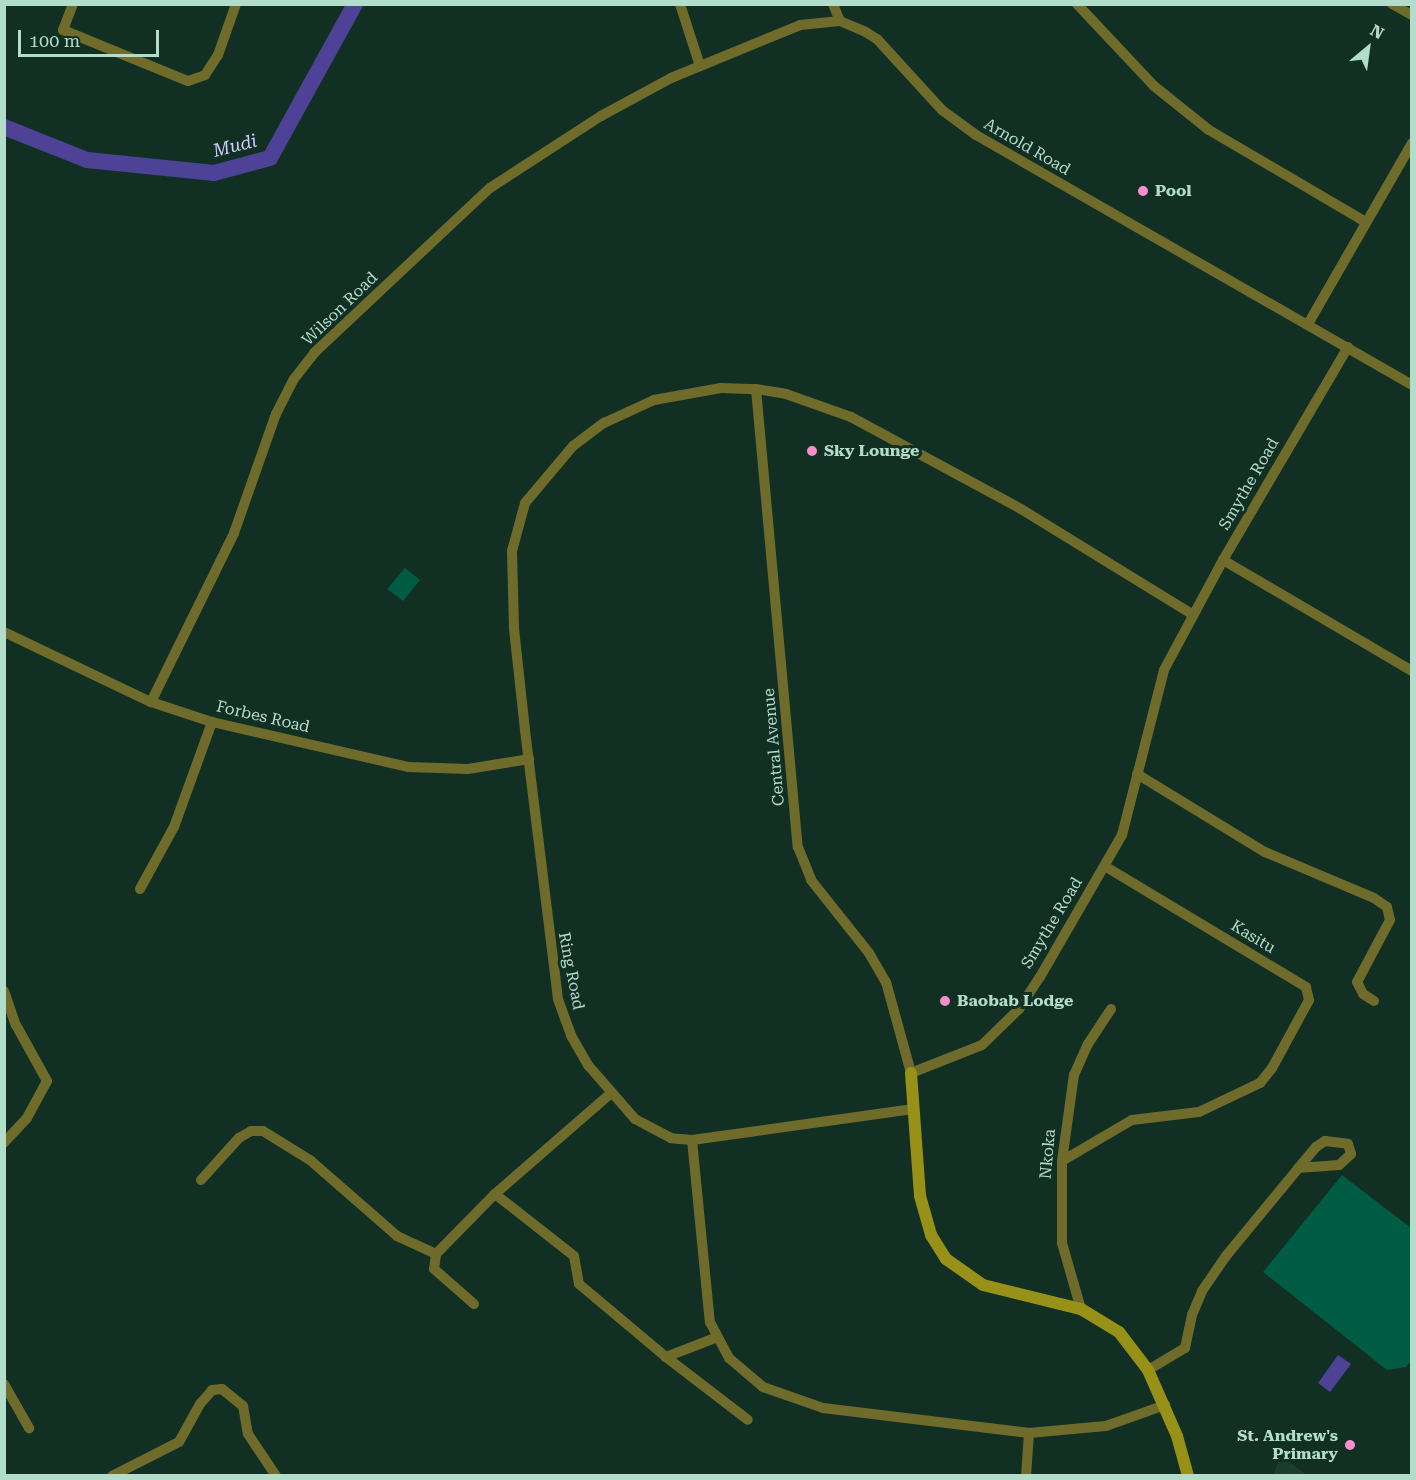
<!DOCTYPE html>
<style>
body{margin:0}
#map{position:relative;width:1416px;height:1480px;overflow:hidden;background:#122f24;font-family:"Roboto Serif",serif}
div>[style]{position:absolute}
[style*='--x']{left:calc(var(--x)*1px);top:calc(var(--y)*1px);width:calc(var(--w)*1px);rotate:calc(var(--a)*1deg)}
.built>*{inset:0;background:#1b3c2f}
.green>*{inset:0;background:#005c42}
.water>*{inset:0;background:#4e4296}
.river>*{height:16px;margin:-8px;padding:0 8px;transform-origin:8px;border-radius:8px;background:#4e4296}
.street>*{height:10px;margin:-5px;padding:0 5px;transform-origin:5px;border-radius:5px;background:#6f6c2b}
.secondary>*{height:12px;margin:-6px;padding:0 6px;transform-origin:6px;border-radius:6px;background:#989117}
.dots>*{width:16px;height:16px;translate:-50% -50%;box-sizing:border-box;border:3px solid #122f24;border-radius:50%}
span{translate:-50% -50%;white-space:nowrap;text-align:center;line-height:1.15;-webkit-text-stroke:6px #122f24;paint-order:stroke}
.street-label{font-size:16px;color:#b3ddcb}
.poi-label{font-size:16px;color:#b3ddcb;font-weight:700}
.left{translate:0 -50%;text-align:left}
.right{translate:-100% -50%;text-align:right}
.water-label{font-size:18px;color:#cfcefd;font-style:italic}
.frame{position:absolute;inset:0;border:6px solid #b3ddcb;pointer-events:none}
.north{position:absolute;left:1338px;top:18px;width:60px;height:60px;-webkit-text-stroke:4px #122f24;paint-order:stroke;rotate:29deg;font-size:16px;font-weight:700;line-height:24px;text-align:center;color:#b3ddcb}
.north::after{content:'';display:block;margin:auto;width:21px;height:27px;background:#b3ddcb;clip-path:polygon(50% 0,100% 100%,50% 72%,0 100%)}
.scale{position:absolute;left:18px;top:30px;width:141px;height:27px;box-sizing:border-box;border:3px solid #b3ddcb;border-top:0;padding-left:8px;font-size:18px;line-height:21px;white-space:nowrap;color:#b3ddcb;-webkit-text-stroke:4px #122f24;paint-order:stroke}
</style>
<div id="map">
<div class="built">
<i style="clip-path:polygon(1281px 1456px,1307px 1475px,1273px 1475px)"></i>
</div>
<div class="green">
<i style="clip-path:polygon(405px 568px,420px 580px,403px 601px,387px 589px)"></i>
<i style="clip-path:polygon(1342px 1175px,1411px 1228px,1412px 1360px,1406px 1367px,1387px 1370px,1263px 1272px)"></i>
</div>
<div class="water">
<i style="clip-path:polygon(1338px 1355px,1351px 1364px,1330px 1392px,1318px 1383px)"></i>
</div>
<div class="river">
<i style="--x:4;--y:127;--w:89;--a:21.7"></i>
<i style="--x:87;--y:160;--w:128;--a:5.8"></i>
<i style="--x:214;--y:173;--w:58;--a:-15"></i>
<i style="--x:270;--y:158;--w:176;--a:-61.1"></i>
</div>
<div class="street">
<i style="--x:73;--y:4;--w:28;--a:111"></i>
<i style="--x:63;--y:30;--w:135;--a:22.2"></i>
<i style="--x:188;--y:81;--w:18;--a:-19"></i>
<i style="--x:205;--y:75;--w:24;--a:-57"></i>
<i style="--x:218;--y:55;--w:54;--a:-70.6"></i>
<i style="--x:680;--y:4;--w:65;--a:72.1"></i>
<i style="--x:833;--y:4;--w:18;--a:68"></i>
<i style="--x:1077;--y:4;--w:112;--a:46.8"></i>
<i style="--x:1154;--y:86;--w:70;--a:38.7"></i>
<i style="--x:1209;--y:130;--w:180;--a:30.4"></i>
<i style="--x:1392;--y:4;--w:23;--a:29"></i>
<i style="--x:1308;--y:324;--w:209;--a:-60.1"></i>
<i style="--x:756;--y:389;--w:460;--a:84.8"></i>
<i style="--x:798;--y:847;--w:35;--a:68"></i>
<i style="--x:811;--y:880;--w:93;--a:51.5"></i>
<i style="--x:869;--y:953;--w:34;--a:60"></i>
<i style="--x:886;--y:982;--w:94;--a:74.6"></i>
<i style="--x:911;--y:1073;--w:76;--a:-21.5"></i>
<i style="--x:982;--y:1045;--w:52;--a:-44.2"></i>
<i style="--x:1019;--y:1009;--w:38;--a:-57"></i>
<i style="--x:1040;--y:977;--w:164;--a:-60"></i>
<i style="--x:1122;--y:835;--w:170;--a:-75.7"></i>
<i style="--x:1164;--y:670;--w:125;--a:-61.8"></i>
<i style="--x:1223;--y:560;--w:247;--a:-59.6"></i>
<i style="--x:1223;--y:560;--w:219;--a:30.4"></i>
<i style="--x:4;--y:632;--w:163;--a:25.5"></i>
<i style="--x:151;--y:702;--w:64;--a:18.2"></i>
<i style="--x:212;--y:722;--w:202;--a:12.9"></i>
<i style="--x:409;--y:767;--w:59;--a:1.9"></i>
<i style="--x:468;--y:769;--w:62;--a:-9.3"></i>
<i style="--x:151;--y:702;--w:188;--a:-63.8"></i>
<i style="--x:234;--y:533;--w:126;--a:-70.6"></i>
<i style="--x:276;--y:414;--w:39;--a:-63"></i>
<i style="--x:294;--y:379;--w:33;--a:-52"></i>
<i style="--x:314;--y:353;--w:241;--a:-43.2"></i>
<i style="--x:490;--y:188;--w:132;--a:-33"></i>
<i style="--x:601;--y:116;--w:80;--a:-28.5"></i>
<i style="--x:671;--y:78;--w:139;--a:-22.3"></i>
<i style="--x:800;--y:25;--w:40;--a:-5.7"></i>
<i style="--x:840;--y:21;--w:26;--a:23"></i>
<i style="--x:864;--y:31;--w:15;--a:32"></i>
<i style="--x:877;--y:39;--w:96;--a:47.5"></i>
<i style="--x:942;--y:110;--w:42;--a:36.3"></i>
<i style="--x:976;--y:135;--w:503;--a:29.83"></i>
<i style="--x:1137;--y:774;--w:150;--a:31.4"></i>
<i style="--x:1265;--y:852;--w:118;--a:22.9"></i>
<i style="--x:1374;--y:898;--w:16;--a:35"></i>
<i style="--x:1387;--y:907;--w:13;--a:77"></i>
<i style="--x:1390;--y:920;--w:70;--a:118"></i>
<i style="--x:1357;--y:982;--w:13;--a:63"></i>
<i style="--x:1363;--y:994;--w:13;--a:32"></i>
<i style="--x:140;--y:889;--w:71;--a:-61.3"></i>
<i style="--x:174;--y:827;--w:112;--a:-70.1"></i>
<i style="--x:4;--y:991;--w:36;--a:71"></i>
<i style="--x:16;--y:1025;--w:64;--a:61"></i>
<i style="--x:47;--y:1081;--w:42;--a:118.4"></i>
<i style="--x:27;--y:1118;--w:34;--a:133"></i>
<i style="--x:913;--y:1109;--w:223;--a:172"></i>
<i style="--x:692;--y:1140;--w:21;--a:-175"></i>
<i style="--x:671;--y:1138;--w:41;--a:-152.2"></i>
<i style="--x:635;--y:1119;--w:72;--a:-131"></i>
<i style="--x:588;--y:1065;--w:34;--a:-120"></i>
<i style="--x:571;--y:1035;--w:38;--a:-110"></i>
<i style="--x:558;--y:999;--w:271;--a:-97"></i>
<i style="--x:525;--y:730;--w:103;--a:-96.2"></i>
<i style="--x:514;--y:628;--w:77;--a:-91.5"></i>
<i style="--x:512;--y:551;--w:50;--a:-74.8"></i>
<i style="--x:525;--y:503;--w:75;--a:-49.9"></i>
<i style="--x:573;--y:446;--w:39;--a:-37"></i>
<i style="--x:604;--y:423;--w:55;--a:-24.7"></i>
<i style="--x:654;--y:400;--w:68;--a:-10.2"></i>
<i style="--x:721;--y:388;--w:35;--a:2"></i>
<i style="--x:756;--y:389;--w:30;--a:9"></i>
<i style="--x:786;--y:394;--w:69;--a:19.5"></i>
<i style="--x:851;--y:417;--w:193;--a:28.4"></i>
<i style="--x:1021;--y:509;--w:202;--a:31.6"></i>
<i style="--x:692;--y:1140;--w:183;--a:84.4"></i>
<i style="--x:710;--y:1322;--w:41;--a:62.2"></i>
<i style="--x:729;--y:1358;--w:45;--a:40.5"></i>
<i style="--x:763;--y:1387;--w:64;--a:19.3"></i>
<i style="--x:823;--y:1408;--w:208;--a:6.9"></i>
<i style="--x:1029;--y:1433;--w:77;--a:-5.2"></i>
<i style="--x:1106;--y:1426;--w:63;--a:-19.6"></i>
<i style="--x:1062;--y:1161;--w:81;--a:-30.4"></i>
<i style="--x:1132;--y:1120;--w:67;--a:-6.8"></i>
<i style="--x:1199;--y:1112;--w:68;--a:-25.4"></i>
<i style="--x:1260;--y:1083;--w:19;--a:-51"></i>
<i style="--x:1272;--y:1068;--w:77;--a:-61.4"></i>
<i style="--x:1309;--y:1000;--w:13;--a:-103"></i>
<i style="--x:1306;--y:987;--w:235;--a:-149"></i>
<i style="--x:201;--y:1180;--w:57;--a:-47.9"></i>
<i style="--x:239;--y:1138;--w:14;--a:-30"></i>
<i style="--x:251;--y:1131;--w:12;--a:0"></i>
<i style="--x:263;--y:1131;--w:55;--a:31.7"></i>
<i style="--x:310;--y:1160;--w:116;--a:41.1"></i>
<i style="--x:397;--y:1236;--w:43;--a:24.8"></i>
<i style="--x:495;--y:1194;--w:100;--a:38.1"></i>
<i style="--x:574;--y:1256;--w:28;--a:80"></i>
<i style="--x:579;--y:1284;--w:114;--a:40"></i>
<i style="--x:474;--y:1304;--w:53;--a:-138.8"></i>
<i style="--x:434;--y:1269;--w:15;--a:-82"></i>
<i style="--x:436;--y:1254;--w:84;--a:-45.5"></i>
<i style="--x:495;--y:1194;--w:152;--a:-41"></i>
<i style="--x:1081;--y:1309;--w:69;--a:-106.1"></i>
<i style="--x:1062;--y:1243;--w:82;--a:-90"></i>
<i style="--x:1062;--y:1161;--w:87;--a:-82.1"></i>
<i style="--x:1074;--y:1075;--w:34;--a:-66"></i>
<i style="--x:1088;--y:1044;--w:42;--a:-56.7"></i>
<i style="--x:715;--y:1338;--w:53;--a:158.8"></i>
<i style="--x:666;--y:1357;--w:103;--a:37.5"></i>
<i style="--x:1148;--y:1370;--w:43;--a:-30.7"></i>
<i style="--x:1185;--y:1348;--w:34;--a:-78"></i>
<i style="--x:1192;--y:1315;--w:26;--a:-67"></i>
<i style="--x:1202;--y:1291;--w:42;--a:-55.6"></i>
<i style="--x:1226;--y:1256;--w:141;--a:-50.5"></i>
<i style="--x:1316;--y:1147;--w:11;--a:-34"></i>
<i style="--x:1325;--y:1141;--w:23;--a:7"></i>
<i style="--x:1348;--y:1144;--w:10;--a:73"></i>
<i style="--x:1351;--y:1154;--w:16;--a:137"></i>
<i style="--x:1339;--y:1165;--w:41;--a:175.8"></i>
<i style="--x:4;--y:1384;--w:51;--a:60.4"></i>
<i style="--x:112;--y:1476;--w:75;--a:-26.9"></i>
<i style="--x:179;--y:1442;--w:43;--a:-61.1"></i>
<i style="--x:200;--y:1404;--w:18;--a:-49"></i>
<i style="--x:212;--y:1390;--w:10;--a:-6"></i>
<i style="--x:222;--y:1389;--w:27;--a:39"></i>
<i style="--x:243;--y:1406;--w:28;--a:80"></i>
<i style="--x:248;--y:1434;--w:50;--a:56.3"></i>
<i style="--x:1026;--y:1476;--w:43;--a:-86"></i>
</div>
<div class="secondary">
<i style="--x:911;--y:1073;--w:123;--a:85.8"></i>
<i style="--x:920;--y:1196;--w:41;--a:74.2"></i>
<i style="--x:931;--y:1235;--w:28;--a:58"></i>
<i style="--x:946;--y:1259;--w:45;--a:35.1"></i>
<i style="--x:983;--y:1285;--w:101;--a:13.8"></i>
<i style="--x:1081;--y:1309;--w:44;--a:31.2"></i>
<i style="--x:1119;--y:1332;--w:48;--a:52.7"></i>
<i style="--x:1148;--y:1370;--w:72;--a:66.3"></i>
<i style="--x:1177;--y:1436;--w:41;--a:74.6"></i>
</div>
<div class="dots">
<i style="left:1143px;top:191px;background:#f98fca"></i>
<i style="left:812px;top:451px;background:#f98fca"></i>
<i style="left:945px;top:1001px;background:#f98fca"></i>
<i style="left:1350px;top:1445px;background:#f98fca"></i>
</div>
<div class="street-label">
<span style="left:1027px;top:147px;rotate:30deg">Arnold Road</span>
<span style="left:340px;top:309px;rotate:-44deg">Wilson Road</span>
<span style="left:1249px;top:484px;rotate:-60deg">Smythe Road</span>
<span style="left:263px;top:717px;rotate:13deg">Forbes Road</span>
<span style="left:774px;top:747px;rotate:-95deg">Central Avenue</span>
<span style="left:1052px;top:923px;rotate:-59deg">Smythe Road</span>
<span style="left:1253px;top:937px;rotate:31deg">Kasitu</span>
<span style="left:571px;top:971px;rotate:79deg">Ring Road</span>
<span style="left:1048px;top:1154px;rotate:-85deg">Nkoka</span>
</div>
<div class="poi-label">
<span class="left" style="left:1155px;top:191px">Pool</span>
<span class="left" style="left:824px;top:451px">Sky Lounge</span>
<span class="left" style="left:957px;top:1001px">Baobab Lodge</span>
<span class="right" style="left:1338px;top:1445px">St. Andrew's<br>Primary</span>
</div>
<div class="water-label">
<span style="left:235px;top:146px;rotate:-14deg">Mudi</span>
</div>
<div class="frame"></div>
<div class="north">N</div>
<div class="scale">100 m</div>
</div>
